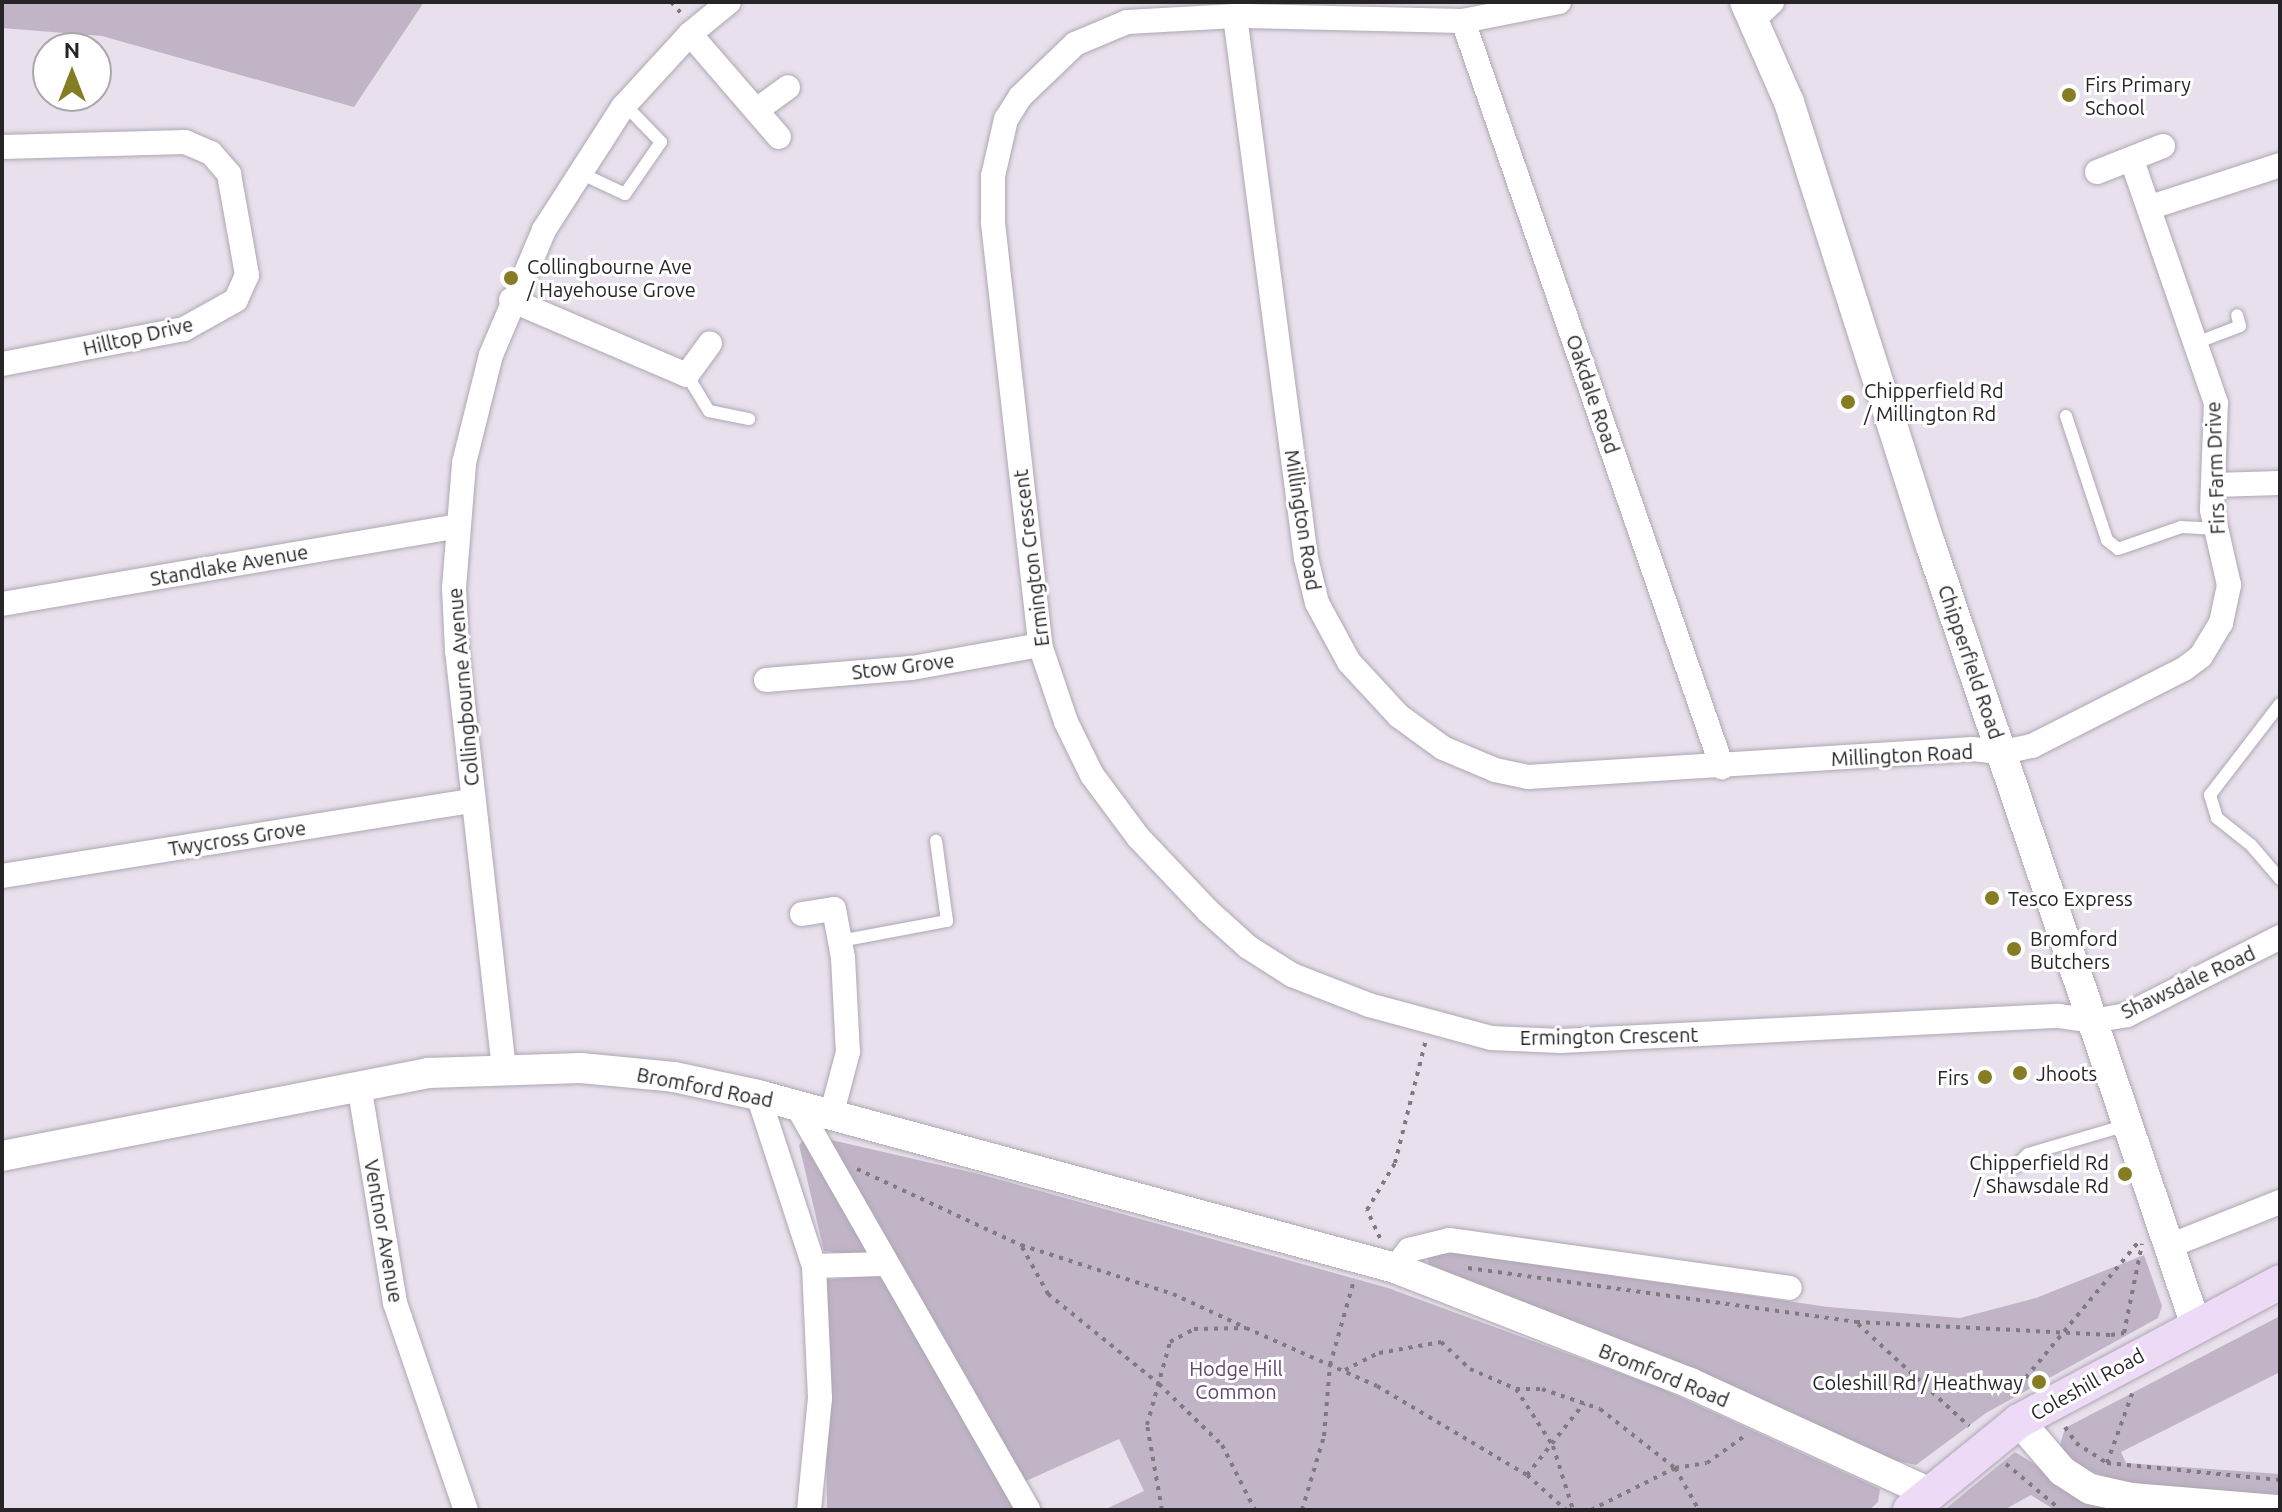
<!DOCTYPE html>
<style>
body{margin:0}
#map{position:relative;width:2282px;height:1512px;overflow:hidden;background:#e8e0ec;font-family:Ubuntu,sans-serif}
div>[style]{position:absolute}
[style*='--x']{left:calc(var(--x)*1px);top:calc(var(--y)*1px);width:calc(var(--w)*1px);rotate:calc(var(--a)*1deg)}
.green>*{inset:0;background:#c0b4c6}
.path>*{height:4px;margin-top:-2px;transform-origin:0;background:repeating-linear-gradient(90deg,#7f7981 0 4px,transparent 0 10px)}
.roads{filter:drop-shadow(0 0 2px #aea7b2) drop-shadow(0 0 2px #aea7b2)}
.service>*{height:12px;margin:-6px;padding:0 6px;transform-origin:6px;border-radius:6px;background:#fff}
.minor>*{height:24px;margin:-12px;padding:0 12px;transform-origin:12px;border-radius:12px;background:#fff}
.tertiary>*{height:30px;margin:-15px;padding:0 15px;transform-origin:15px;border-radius:15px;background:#fff}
.secondary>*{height:34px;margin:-17px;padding:0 17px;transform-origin:17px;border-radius:17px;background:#eddaf6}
.dots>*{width:22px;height:22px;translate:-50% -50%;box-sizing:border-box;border:4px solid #fff;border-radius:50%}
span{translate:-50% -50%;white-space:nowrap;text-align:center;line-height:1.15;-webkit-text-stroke:6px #fff;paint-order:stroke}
.poi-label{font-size:20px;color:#272428}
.left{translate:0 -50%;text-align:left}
.right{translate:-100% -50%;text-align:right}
.street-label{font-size:20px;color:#272428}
.park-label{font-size:20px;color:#634470}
.frame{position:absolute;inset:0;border:4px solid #272428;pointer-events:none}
.north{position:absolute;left:32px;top:32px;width:80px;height:80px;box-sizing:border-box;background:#fff;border:2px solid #a9a7a9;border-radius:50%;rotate:0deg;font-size:22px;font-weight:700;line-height:32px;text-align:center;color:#272428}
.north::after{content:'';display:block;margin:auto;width:28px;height:36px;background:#847d24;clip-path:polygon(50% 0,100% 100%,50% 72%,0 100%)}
</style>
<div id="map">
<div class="green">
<i style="clip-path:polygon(2px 2px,424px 2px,354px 107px,102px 36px,2px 28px)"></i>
<i style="clip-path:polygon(805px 1139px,811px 1142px,868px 1256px,824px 1251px,799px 1145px)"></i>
<i style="clip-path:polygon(827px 1139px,979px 1174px,1388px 1288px,1658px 1387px,1880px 1489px,1878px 1502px,1869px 1510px,1104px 1510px,1144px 1491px,1119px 1439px,1004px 1491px,1014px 1510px,827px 1510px,824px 1280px,879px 1275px,925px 1346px)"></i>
<i style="clip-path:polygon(1457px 1253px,1828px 1307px,1960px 1318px,2036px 1298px,2144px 1255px,2162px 1306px,2158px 1318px,1986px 1413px,1916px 1465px,1893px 1460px,1432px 1274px,1426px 1255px)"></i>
<i style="clip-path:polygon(2280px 1316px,2280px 1372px,2121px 1452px,2126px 1463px,2280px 1474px,2280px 1498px,2134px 1486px,2083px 1469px,2059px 1449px,2065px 1428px)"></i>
<i style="clip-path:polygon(2015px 1452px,2086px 1496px,2151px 1510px,2055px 1510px,2031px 1495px,2004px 1510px,1944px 1510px)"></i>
</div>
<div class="path">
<i style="--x:671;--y:2;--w:15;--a:48"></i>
<i style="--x:857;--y:1169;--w:181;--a:24.9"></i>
<i style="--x:1021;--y:1245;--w:160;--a:17.9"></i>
<i style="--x:1173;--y:1294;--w:78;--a:24.9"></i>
<i style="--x:1380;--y:1238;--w:31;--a:-115"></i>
<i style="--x:1367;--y:1210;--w:55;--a:-59.2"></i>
<i style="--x:1395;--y:1163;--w:127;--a:-75.9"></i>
<i style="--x:1022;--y:1247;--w:54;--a:61"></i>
<i style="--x:1048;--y:1294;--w:143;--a:39"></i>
<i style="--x:1159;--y:1384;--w:88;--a:44.1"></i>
<i style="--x:1222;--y:1445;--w:73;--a:63.1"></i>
<i style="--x:1468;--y:1268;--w:392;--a:7.9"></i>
<i style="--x:1856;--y:1322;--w:255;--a:2.9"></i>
<i style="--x:2111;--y:1335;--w:13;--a:-9"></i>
<i style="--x:2124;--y:1333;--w:91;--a:-78.6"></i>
<i style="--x:1858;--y:1324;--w:151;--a:42.6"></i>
<i style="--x:1345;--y:1370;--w:38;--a:-27"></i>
<i style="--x:1379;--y:1353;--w:63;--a:-10.1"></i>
<i style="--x:1441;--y:1342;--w:40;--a:43"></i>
<i style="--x:1470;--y:1369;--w:50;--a:23.5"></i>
<i style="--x:1516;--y:1389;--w:26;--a:0"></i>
<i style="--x:1542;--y:1389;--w:61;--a:19"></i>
<i style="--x:1600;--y:1409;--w:95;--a:38.2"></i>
<i style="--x:1675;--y:1468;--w:48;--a:60.3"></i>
<i style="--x:1516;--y:1389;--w:68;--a:57"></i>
<i style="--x:1553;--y:1446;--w:67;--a:72.6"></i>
<i style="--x:2013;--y:1393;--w:199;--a:-50.3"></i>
<i style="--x:2065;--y:1427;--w:19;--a:55"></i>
<i style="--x:2076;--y:1443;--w:37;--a:33"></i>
<i style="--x:2107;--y:1463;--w:174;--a:5.6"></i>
<i style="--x:2107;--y:1463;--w:77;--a:-70.1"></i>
<i style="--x:2006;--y:1464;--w:72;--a:39.9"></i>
<i style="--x:1527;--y:1475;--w:92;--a:-51.6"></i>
<i style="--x:1162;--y:1510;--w:86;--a:-100"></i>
<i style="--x:1147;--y:1425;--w:86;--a:-74.5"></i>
<i style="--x:1170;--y:1342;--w:27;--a:-28"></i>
<i style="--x:1194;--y:1329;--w:52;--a:-1.1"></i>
<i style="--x:1246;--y:1328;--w:143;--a:23.9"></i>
<i style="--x:1377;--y:1386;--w:174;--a:30.7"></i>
<i style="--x:1527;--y:1475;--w:52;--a:41.9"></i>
<i style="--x:1302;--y:1510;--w:77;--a:-73.4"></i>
<i style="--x:1324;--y:1436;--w:71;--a:-85.2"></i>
<i style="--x:1330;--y:1365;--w:88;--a:-74.2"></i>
<i style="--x:1591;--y:1510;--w:94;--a:-26.6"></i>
<i style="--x:1675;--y:1468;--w:32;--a:-9"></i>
<i style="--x:1707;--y:1463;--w:49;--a:-35.9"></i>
</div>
<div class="roads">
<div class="service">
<i style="--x:578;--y:172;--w:52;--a:25.1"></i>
<i style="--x:625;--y:194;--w:63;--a:-55.3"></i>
<i style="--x:661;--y:142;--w:52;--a:-134.2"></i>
<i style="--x:2196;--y:343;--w:47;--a:-21.1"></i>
<i style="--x:2240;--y:326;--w:11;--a:-105"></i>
<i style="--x:687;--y:375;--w:42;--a:58.6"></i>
<i style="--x:709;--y:411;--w:41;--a:11.3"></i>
<i style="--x:2066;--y:416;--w:131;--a:71.7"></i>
<i style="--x:2107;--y:540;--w:14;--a:39"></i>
<i style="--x:2118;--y:549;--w:67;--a:-19.2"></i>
<i style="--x:2181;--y:527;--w:33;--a:3"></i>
<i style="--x:2280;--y:704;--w:115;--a:127.6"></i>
<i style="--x:2210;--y:795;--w:24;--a:73"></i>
<i style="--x:2217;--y:818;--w:43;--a:38.5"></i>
<i style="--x:2251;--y:845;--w:45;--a:49.5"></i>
<i style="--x:840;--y:941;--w:109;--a:-10.6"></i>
<i style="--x:947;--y:921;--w:81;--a:-97.8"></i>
<i style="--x:2015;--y:1167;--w:18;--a:-45"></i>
<i style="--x:2028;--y:1154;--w:103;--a:-16.3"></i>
</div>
<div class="minor">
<i style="--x:1559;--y:2;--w:98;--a:168.8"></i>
<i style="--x:1463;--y:21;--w:228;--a:-178.7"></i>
<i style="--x:1235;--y:16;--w:108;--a:176.8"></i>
<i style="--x:1127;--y:22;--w:56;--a:157.1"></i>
<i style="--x:1075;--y:44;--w:76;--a:136.1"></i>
<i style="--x:1020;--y:97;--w:26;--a:122"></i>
<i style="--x:1006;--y:119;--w:58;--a:102.8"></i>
<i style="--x:993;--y:176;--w:47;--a:90"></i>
<i style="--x:993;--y:223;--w:425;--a:83.6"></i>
<i style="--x:1040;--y:645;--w:81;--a:71.3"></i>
<i style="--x:1066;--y:722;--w:59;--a:63.9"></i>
<i style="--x:1092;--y:775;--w:77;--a:53.4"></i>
<i style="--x:1138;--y:837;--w:102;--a:46.6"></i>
<i style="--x:1208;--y:911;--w:54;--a:42"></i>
<i style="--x:1248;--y:947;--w:52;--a:32.5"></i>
<i style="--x:1292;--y:975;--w:83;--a:21.3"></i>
<i style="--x:1369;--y:1005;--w:126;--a:15.1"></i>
<i style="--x:1491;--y:1038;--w:70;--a:2.5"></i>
<i style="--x:1561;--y:1041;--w:498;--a:-2.9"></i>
<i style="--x:2058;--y:1016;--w:35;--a:8"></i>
<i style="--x:2093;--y:1021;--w:35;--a:-10"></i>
<i style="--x:2127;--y:1015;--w:172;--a:-27"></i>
<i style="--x:1235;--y:16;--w:547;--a:82.54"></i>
<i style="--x:1306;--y:558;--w:46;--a:76.3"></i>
<i style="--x:1317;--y:603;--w:67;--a:61.5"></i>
<i style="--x:1349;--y:662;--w:74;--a:47.2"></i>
<i style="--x:1399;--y:716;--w:54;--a:36"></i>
<i style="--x:1443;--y:748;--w:56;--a:22.9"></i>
<i style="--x:1495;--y:770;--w:34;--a:12"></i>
<i style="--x:1528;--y:777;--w:445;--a:-3.6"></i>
<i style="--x:1972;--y:749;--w:31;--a:6"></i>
<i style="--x:2003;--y:752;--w:30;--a:-12"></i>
<i style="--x:2032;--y:746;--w:170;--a:-26.9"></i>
<i style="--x:2184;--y:669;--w:21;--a:-37"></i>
<i style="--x:2201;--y:656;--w:39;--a:-59"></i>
<i style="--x:2221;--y:623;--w:39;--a:-78"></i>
<i style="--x:2229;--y:585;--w:77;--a:-102.8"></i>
<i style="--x:2212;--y:510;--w:107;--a:-87.9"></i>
<i style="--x:2216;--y:403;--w:257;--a:-109.1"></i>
<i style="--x:1753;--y:20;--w:26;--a:-43"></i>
<i style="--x:1463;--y:21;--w:790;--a:70.85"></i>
<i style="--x:690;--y:34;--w:136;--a:49.2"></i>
<i style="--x:758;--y:109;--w:37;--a:-36"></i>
<i style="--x:2;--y:147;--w:183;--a:-1.6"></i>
<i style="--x:185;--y:142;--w:28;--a:23"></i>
<i style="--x:211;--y:153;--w:28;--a:49"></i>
<i style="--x:229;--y:174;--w:103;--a:79.9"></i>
<i style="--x:247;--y:275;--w:27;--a:114"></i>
<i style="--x:236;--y:300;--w:60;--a:150.9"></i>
<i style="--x:184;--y:329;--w:185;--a:169.1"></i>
<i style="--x:2097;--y:172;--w:71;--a:-21.5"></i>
<i style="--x:2151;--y:207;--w:136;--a:-18"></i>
<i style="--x:511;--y:300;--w:191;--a:23.1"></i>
<i style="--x:687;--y:375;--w:39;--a:-54"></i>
<i style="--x:2214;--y:485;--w:66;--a:-1.7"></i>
<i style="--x:2;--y:604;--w:461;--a:-9.7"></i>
<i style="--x:766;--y:680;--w:146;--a:-4.7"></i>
<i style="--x:912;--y:668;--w:130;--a:-10.2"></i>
<i style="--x:2;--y:876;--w:476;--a:-9.1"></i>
<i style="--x:802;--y:914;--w:32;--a:-9"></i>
<i style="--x:834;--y:909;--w:50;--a:79.6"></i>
<i style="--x:843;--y:958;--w:94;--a:87"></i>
<i style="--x:848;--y:1052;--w:66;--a:104.9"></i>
<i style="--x:504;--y:1069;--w:421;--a:-96.4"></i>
<i style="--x:457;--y:651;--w:63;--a:-92.7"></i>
<i style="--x:454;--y:588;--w:125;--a:-85.4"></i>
<i style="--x:464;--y:463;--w:111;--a:-76"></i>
<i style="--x:491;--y:355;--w:136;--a:-67"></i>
<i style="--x:544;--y:230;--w:146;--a:-57.3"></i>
<i style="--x:623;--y:107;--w:99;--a:-47.5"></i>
<i style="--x:690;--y:34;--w:50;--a:-39.4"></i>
<i style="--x:359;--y:1085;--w:221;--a:80.6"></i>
<i style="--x:395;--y:1303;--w:219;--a:71.1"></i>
<i style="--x:758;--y:1095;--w:180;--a:71.9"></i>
<i style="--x:814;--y:1266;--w:69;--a:-1.7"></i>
<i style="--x:797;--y:1106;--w:465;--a:60.2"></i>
<i style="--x:2167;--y:1247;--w:122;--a:-21.7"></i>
<i style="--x:1395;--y:1268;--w:23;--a:-52"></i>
<i style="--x:1409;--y:1250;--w:41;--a:-14"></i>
<i style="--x:1449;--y:1240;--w:344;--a:8"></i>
<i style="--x:809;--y:1510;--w:113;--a:-84.4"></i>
<i style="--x:820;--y:1398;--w:132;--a:-92.6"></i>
</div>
<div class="tertiary">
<i style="--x:1745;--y:2;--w:109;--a:66.3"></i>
<i style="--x:1789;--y:102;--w:466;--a:72.3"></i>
<i style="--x:1931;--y:546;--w:821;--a:71.23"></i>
<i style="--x:2;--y:1156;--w:434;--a:-11"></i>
<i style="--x:428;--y:1073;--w:153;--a:-1.9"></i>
<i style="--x:581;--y:1068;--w:93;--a:5.5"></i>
<i style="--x:674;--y:1077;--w:86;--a:12.1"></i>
<i style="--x:758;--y:1095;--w:660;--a:15.19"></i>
<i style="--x:1395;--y:1268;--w:317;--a:21.3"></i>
<i style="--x:1690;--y:1383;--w:262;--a:24.6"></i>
<i style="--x:2019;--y:1421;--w:66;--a:49.3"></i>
<i style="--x:2062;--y:1471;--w:33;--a:33"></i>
<i style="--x:2090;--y:1489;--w:42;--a:12.4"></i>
<i style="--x:2131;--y:1498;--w:146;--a:4.7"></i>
</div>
<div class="secondary">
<i style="--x:1910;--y:1510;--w:141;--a:-39.2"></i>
<i style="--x:2019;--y:1421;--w:296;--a:-28"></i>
</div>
</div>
<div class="dots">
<i style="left:2069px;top:95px;background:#847d24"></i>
<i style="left:511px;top:278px;background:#847d24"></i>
<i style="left:1848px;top:402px;background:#847d24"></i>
<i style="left:1992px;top:898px;background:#847d24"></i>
<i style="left:2014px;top:949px;background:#847d24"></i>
<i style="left:2020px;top:1073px;background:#847d24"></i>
<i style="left:1985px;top:1077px;background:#847d24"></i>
<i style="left:2125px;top:1174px;background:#847d24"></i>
<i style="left:2039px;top:1382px;background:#847d24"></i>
</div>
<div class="poi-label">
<span class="left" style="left:2085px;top:96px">Firs Primary<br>School</span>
<span class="left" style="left:527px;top:278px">Collingbourne Ave<br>/ Hayehouse Grove</span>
<span class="left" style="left:1864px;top:402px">Chipperfield Rd<br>/ Millington Rd</span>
<span class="left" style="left:2008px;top:898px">Tesco Express</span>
<span class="left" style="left:2030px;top:950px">Bromford<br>Butchers</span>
<span class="left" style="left:2036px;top:1073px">Jhoots</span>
<span class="right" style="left:1969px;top:1077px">Firs</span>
<span class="right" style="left:2109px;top:1174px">Chipperfield Rd<br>/ Shawsdale Rd</span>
<span class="right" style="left:2023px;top:1382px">Coleshill Rd / Heathway</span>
</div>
<div class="street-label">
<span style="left:138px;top:336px;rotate:-13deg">Hilltop Drive</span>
<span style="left:1593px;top:394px;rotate:71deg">Oakdale Road</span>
<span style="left:2215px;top:468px;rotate:-92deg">Firs Farm Drive</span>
<span style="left:1303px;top:520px;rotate:81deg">Millington Road</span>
<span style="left:1031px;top:558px;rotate:-97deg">Ermington Crescent</span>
<span style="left:229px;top:565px;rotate:-10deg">Standlake Avenue</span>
<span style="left:1971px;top:662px;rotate:71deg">Chipperfield Road</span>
<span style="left:903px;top:666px;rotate:-7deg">Stow Grove</span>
<span style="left:463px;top:687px;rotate:-95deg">Collingbourne Avenue</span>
<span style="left:1902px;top:755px;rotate:-3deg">Millington Road</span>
<span style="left:237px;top:838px;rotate:-9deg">Twycross Grove</span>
<span style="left:2188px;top:982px;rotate:-25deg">Shawsdale Road</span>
<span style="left:1609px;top:1036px;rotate:-1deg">Ermington Crescent</span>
<span style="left:705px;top:1087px;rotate:11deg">Bromford Road</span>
<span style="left:384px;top:1231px;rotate:80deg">Ventnor Avenue</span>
<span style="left:1664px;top:1375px;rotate:22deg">Bromford Road</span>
<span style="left:2087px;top:1384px;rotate:-29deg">Coleshill Road</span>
</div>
<div class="park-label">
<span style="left:1236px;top:1380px">Hodge Hill<br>Common</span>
</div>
<div class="frame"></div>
<div class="north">N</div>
</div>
